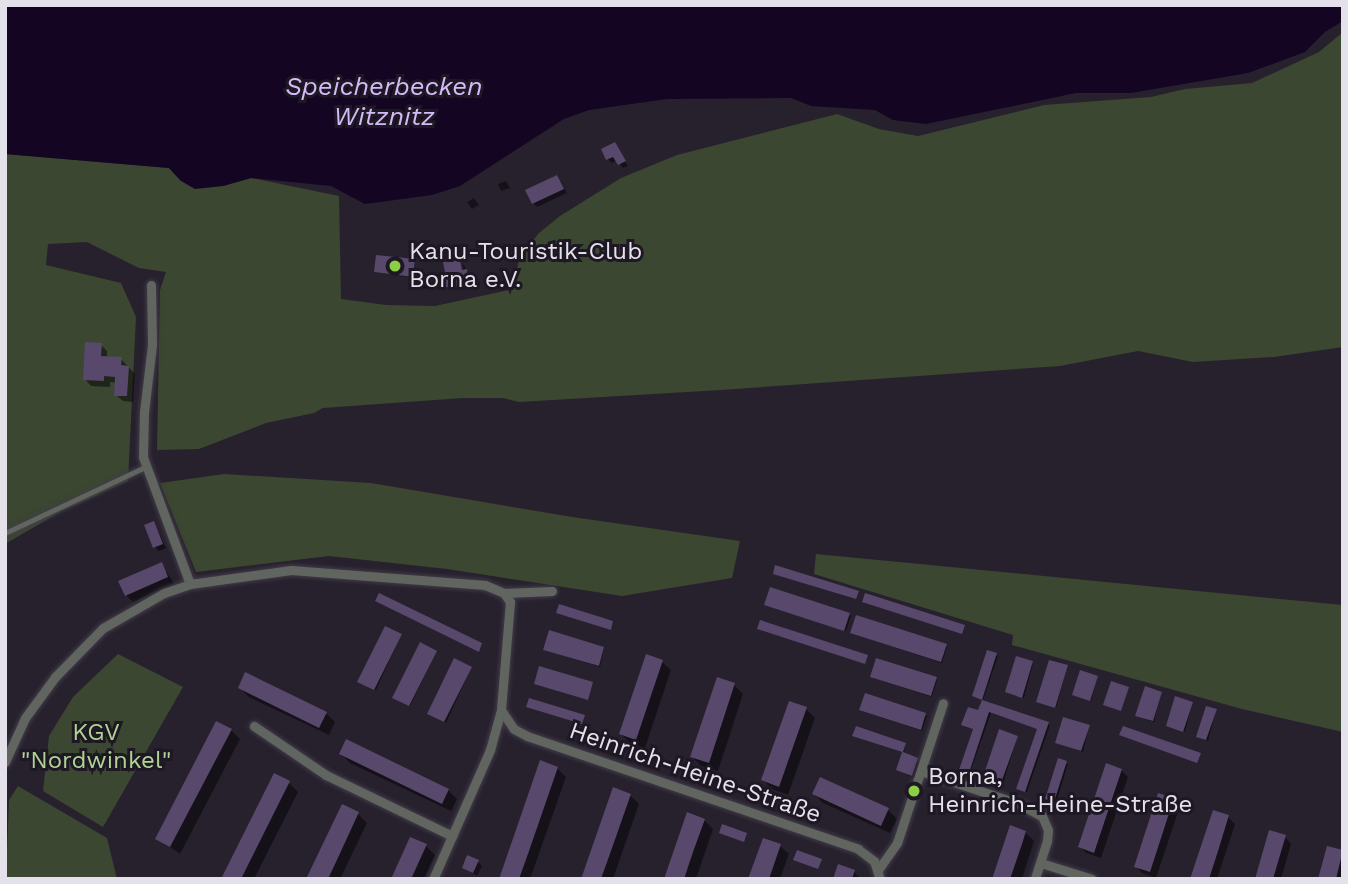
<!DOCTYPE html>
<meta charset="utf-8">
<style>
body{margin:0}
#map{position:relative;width:1348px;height:884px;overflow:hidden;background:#27212e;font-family:"Work Sans",sans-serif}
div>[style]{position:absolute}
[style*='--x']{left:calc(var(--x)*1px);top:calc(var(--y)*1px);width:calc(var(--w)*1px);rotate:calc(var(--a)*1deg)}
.green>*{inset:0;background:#3b4731}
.water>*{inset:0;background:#140523}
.shadow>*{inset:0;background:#0007}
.building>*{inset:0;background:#58486c}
.roads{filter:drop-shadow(0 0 2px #423c48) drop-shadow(0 0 2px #423c48)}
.lane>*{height:4.5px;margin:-2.25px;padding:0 2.25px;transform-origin:2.25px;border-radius:2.25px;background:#61655f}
.street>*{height:9px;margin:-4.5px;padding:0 4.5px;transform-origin:4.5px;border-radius:4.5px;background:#61655f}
.dots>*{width:19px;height:19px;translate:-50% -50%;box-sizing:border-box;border:4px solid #1d1824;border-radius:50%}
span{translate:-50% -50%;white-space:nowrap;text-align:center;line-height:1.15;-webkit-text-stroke:6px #1d1824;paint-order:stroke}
.poi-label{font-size:24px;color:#e5e1ea}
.left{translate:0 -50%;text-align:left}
.park-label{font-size:24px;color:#b0d394}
.street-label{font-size:24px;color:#e5e1ea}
.water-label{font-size:26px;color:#d5baf9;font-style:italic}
.frame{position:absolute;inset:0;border:7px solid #e5e1ea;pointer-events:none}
</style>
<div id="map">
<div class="green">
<i style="clip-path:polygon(1343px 32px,1343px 347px,1274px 357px,1193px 362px,1138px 351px,1060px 366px,721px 390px,519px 402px,503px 398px,463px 398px,323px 408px,314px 413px,266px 423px,199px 449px,157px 450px,160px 290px,166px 272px,139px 268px,87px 242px,48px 244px,46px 265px,121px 283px,136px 317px,128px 481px,60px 512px,5px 544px,5px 154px,169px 168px,181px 181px,223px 186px,251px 178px,339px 196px,341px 299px,386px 305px,435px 306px,514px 289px,519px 258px,539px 233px,560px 216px,621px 178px,677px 155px,837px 114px,879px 129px,918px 136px,1044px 105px,1151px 97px,1185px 89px,1252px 83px,1319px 52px)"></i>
<i style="clip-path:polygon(224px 474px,371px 483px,572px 517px,740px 541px,732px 578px,622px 596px,447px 569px,329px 556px,196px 572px,160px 483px)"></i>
<i style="clip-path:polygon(816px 554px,1343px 605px,1343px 732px,1242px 709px,1012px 645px,1013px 635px,814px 574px)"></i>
<i style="clip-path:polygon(118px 654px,183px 687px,103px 827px,43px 791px,49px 736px,73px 697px)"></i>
<i style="clip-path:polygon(18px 786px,107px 838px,117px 879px,6px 879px,9px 800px)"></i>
</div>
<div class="water">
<i style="clip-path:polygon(5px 5px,1343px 5px,1343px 21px,1325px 32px,1305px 52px,1248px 73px,1131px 93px,1076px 93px,926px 124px,893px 120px,875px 110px,811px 106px,791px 98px,667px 99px,589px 110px,564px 119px,460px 186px,432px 195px,365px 204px,331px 186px,251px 178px,223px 186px,195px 189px,181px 181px,169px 168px,5px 154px)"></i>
</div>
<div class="shadow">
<i style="clip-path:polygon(615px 144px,628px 166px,623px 168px,617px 160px,612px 163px,608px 159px)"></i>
<i style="clip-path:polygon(557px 177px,567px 193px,537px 207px,533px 203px)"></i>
<i style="clip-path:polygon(506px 181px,510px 188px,501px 191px,498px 184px)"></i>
<i style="clip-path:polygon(474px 198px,479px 205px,472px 209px,467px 202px)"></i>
<i style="clip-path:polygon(415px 261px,414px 278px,376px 272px)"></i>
<i style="clip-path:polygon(460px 261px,464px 278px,463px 264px,468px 272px,470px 285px,445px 288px)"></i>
<i style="clip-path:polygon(429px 280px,431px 288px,422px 289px,420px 281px)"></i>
<i style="clip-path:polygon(101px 345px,107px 351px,107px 358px,121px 359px,135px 374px,133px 402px,123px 401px,116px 395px,117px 383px,110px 382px,110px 387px,91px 386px,85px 379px)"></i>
<i style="clip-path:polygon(154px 523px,166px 548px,159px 551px,155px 547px)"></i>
<i style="clip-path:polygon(161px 564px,174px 583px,133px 602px,126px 595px)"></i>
<i style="clip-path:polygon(768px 606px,849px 614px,851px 616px,846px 631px)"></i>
<i style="clip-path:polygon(854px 634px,946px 646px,947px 647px,942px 663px)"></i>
<i style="clip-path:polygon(401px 635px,376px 690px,361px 683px)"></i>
<i style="clip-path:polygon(604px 648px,600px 667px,547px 651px)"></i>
<i style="clip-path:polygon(436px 652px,410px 706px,395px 699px)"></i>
<i style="clip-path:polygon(988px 652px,998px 656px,983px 700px,974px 696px)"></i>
<i style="clip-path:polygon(662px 662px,671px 670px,645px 748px,630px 743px,621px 734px)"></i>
<i style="clip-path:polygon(1033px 663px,1024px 698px,1008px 693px,1007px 692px)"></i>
<i style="clip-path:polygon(1067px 667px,1056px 708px,1040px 703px)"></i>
<i style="clip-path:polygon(471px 668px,446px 723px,430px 715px)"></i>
<i style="clip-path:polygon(873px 678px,936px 679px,937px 680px,932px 697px)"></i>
<i style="clip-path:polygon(1097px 678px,1091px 701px,1076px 696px)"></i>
<i style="clip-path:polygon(734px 685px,743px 694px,718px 771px,701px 766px,692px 757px)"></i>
<i style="clip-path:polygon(240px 688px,326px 713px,335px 722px,329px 735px,249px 697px)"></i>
<i style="clip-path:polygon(1161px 693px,1154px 722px,1139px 717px)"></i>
<i style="clip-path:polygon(983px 702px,1050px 725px,1027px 792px,1020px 790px,1039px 729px,991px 713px,970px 773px,963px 771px,975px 730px,963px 725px,979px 712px)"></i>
<i style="clip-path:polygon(1192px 704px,1185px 732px,1168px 726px)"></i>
<i style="clip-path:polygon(806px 709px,815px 718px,788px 795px,772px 789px,763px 780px)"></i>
<i style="clip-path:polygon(863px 711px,925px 715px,927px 716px,922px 731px)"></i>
<i style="clip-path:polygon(1216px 711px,1208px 741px,1199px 738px)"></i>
<i style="clip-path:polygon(1089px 727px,1083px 752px,1059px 744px)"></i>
<i style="clip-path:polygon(231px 730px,240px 739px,180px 854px,157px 838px)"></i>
<i style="clip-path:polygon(856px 737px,905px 744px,904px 755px,921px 763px,916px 779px,898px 770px,904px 753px)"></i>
<i style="clip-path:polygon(1017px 737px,1003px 784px,986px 778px)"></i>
<i style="clip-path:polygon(341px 754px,448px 790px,457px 799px,451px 811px,350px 763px)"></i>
<i style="clip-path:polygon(1059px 761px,1068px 764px,1056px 803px,1048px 800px)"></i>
<i style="clip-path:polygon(1107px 766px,1122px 771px,1128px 777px,1101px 858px,1086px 853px,1080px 847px)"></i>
<i style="clip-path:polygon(557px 768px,566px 777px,530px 879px,500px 879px)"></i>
<i style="clip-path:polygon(289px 783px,298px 792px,254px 879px,223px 879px)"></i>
<i style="clip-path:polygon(814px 794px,888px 810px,897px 819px,890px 833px,823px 803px)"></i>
<i style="clip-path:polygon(630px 795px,639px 804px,613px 879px,583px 879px)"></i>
<i style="clip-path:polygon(1173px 799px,1180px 806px,1156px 878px,1142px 873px,1136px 866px)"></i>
<i style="clip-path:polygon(358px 814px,367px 823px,340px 879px,308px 879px)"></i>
<i style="clip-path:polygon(1228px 817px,1235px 824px,1217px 879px,1192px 879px)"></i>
<i style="clip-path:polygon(704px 820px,713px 829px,696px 879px,666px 879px)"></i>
<i style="clip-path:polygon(1025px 832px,1034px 841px,1022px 879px,994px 879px)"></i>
<i style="clip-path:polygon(1285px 837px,1291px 844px,1281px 879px,1257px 879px)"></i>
<i style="clip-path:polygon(426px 846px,435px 855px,424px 879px,393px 879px)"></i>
<i style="clip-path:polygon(780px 846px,789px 854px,780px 879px,750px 879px)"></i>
<i style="clip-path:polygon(1342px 852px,1343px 879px,1320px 879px)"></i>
<i style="clip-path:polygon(478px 862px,482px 866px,477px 876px,464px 867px)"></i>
<i style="clip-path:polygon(854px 872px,861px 879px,835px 879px)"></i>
</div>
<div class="building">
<i style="clip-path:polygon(615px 142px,626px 161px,618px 165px,613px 157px,606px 160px,601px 149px)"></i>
<i style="clip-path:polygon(557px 175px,564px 189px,532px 204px,525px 190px)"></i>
<i style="clip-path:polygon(376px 255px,415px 259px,413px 277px,374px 272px)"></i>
<i style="clip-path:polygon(460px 260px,462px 270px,467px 269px,469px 284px,442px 288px,440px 272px,445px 272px,443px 262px)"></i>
<i style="clip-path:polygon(85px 342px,102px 343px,101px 356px,122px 357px,121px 365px,129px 366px,127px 396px,114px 396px,115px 377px,104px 376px,104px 381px,83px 380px)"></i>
<i style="clip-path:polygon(154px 521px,163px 544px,153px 548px,144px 525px)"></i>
<i style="clip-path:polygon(162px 562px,168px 577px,125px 596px,118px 581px)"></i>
<i style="clip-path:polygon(775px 565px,859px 591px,856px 599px,773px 574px)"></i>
<i style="clip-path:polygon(770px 587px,850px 613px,844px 631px,764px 605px)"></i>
<i style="clip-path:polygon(379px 593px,482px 643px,479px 652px,375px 601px)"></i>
<i style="clip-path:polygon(865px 593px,965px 625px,962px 634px,862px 602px)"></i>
<i style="clip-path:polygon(559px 604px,613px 621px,611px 630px,556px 613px)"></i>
<i style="clip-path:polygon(856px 615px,947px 644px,941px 662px,850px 633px)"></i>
<i style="clip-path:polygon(760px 620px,868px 655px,865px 664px,757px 629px)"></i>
<i style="clip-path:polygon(385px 626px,402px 634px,374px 690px,357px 682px)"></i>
<i style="clip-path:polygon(549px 630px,604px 647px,599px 666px,543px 650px)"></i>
<i style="clip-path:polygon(420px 642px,437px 651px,409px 706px,392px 698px)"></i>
<i style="clip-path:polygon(987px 650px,997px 653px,982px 700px,1049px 722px,1025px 792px,1016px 789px,1037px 729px,989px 712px,969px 773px,959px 770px,973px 729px,961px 725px,968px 707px,978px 710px,982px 700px,972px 696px)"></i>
<i style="clip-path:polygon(646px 654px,663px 660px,636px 740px,619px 734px)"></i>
<i style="clip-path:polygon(1016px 656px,1033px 661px,1022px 698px,1005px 692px)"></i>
<i style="clip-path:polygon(454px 658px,472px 667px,444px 722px,427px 714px)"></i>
<i style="clip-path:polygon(876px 658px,937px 677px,931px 696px,870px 677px)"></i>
<i style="clip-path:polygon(1049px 660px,1068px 665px,1055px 708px,1036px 702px)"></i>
<i style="clip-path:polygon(539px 666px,593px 682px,588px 700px,534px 684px)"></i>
<i style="clip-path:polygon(1080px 670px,1098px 676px,1090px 701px,1072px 695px)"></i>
<i style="clip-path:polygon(245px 672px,327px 712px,319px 728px,238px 688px)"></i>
<i style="clip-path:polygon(717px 677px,735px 683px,709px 763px,690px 757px)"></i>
<i style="clip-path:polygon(1111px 681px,1129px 687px,1121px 711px,1103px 705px)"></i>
<i style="clip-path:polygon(1145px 686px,1162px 692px,1153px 721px,1135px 716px)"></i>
<i style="clip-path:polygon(865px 693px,926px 713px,921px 730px,859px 710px)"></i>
<i style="clip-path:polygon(1175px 696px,1193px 702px,1183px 732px,1166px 726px)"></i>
<i style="clip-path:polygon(529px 698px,585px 715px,582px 724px,526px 707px)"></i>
<i style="clip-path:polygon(789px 701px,807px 707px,779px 787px,761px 780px)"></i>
<i style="clip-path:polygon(1206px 706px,1217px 709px,1206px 740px,1196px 737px)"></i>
<i style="clip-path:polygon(1063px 717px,1090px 725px,1081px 751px,1055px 743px)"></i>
<i style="clip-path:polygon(216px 721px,232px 729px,170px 847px,155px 839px)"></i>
<i style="clip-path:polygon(856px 726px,906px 743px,903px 752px,918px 758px,912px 776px,896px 770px,902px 752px,852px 736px)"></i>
<i style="clip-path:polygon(1123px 726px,1201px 753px,1197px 763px,1119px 735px)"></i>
<i style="clip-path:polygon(999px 729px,1018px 736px,1001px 783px,983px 777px)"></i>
<i style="clip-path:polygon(346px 739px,449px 789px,442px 804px,339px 754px)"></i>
<i style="clip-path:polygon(1058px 758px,1067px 761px,1054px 802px,1045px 799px)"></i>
<i style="clip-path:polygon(540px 760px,558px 767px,529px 851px,519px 879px,499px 879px)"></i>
<i style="clip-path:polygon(1106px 763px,1122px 769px,1094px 853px,1078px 847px)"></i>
<i style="clip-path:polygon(274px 773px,290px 781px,241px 879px,221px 879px)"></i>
<i style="clip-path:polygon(820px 777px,889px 808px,881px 826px,812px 794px)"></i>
<i style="clip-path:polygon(613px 787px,631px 794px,612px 848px,601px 879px,581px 879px)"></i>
<i style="clip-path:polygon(1158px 793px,1174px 798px,1150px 872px,1134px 867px)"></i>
<i style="clip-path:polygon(342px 804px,359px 812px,336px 862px,328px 879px,306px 879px)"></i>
<i style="clip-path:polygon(1213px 810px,1229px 815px,1218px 851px,1209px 879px,1190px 879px)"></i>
<i style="clip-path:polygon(687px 812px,705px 819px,693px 852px,684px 879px,664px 879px)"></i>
<i style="clip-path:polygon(722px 824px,747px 833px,744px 842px,719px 833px)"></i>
<i style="clip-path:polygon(1010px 825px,1026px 831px,1022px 844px,1010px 879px,992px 879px)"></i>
<i style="clip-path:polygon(1269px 830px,1286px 835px,1283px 845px,1273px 879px,1255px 879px)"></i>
<i style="clip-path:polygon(410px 837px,427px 844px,412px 877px,391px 879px)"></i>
<i style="clip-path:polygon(763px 838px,781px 844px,769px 879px,748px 879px)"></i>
<i style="clip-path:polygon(1327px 846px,1343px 850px,1336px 879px,1318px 879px)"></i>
<i style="clip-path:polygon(797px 850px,822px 859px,818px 869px,793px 860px)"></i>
<i style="clip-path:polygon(467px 855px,479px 860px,473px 873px,462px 868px)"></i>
<i style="clip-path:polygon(838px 864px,855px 870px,852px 879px,833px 879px)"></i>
</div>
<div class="roads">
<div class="lane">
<i style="--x:5;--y:533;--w:155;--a:-25.2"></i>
</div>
<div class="street">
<i style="--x:151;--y:285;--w:60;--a:89"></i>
<i style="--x:152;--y:345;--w:67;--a:96.8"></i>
<i style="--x:144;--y:412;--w:45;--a:91.3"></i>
<i style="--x:143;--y:457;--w:135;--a:69.7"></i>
<i style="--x:504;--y:593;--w:48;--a:-2.4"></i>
<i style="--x:501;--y:710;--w:23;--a:56"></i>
<i style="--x:514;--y:729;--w:15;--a:28"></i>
<i style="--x:527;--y:736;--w:350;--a:18.8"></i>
<i style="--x:858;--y:849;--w:20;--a:37"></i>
<i style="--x:874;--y:861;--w:19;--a:72"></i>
<i style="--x:254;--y:726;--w:87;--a:34.2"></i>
<i style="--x:326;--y:775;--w:140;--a:25.8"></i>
<i style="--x:5;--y:762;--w:48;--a:-65.6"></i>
<i style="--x:25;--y:718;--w:51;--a:-53.8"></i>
<i style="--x:55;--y:677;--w:69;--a:-45.6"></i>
<i style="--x:103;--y:628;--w:70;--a:-29.8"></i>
<i style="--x:164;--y:593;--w:28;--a:-19"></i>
<i style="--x:190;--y:584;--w:102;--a:-7.9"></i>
<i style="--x:291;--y:570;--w:195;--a:4.4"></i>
<i style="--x:485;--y:585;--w:21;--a:23"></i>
<i style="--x:504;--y:593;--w:11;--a:56"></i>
<i style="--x:510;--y:602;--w:108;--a:94.8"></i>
<i style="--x:501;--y:710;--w:41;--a:105.4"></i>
<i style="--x:490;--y:750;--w:141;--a:113.8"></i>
<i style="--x:921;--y:771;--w:103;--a:18.6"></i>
<i style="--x:1019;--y:804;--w:26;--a:28"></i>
<i style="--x:1042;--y:816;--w:15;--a:67"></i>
<i style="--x:1048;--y:830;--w:11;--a:95"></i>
<i style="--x:1047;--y:841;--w:40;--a:108"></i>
<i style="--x:1041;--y:863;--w:53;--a:17.4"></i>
<i style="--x:878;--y:870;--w:33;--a:-55"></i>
<i style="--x:897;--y:843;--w:147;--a:-71.8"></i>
</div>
</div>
<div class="dots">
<i style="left:395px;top:266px;background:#8cce45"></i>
<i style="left:914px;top:791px;background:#8cce45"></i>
</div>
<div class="poi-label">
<span class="left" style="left:409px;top:266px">Kanu-Touristik-Club<br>Borna e.V.</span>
<span class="left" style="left:928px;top:791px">Borna,<br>Heinrich-Heine-Straße</span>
</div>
<div class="park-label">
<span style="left:96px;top:747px">KGV<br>"Nordwinkel"</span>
</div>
<div class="street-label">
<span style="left:695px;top:773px;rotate:19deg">Heinrich-Heine-Straße</span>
</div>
<div class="water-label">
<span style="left:384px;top:102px">Speicherbecken<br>Witznitz</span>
</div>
<div class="frame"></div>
</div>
